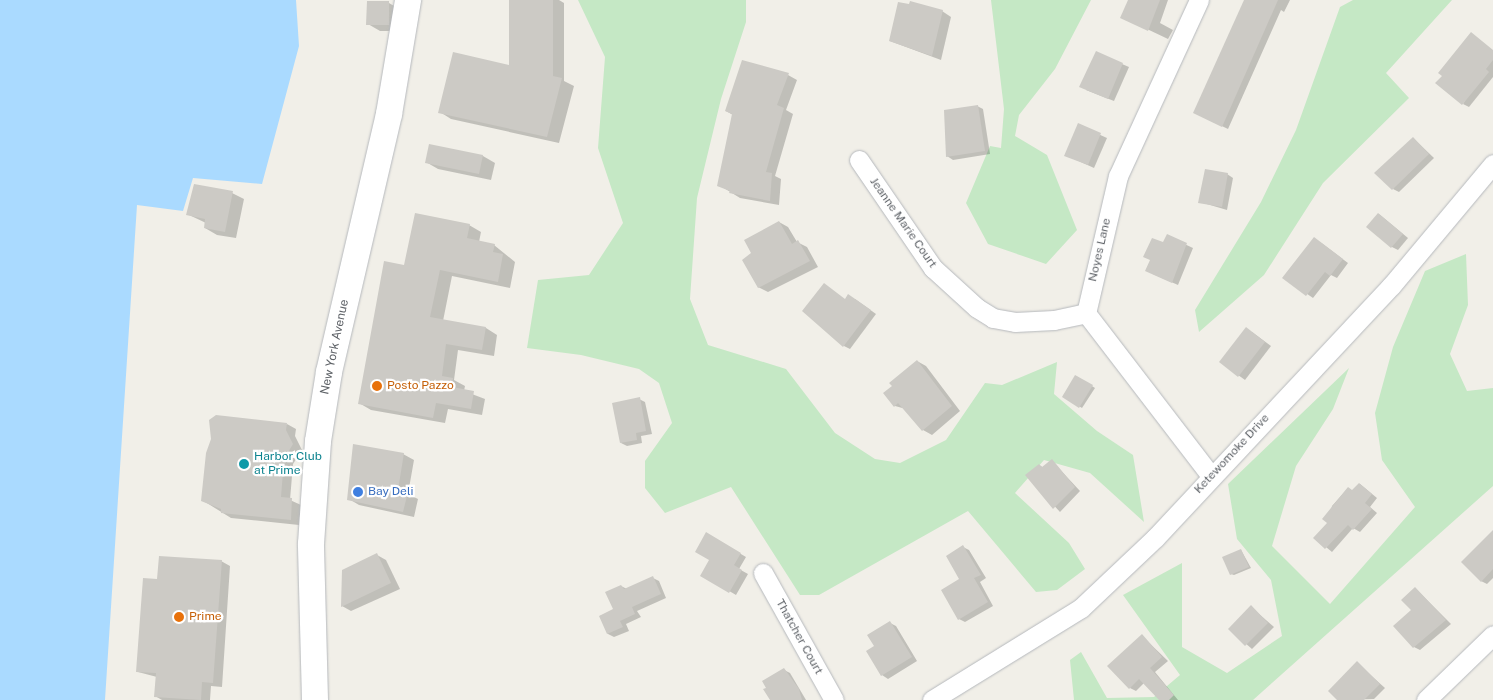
<!DOCTYPE html>
<style>
body{margin:0}
#map{position:relative;width:1493px;height:700px;overflow:hidden;background:#f1efe8;font-family:"Public Sans",sans-serif}
div>[style]{position:absolute}
[style*='--x']{left:calc(var(--x)*1px);top:calc(var(--y)*1px);width:calc(var(--w)*1px);rotate:calc(var(--a)*1deg)}
.green>*{inset:0;background:#c5e8c5}
.water>*{inset:0;background:#aadaff}
.shadow>*{inset:0;background:#0003}
.building>*{inset:0;background:#cccac5}
.roads{filter:drop-shadow(0 0 1px #b5b8bc) drop-shadow(0 0 1px #b5b8bc)}
.street>*{height:19px;margin:-9.5px;padding:0 9.5px;transform-origin:9.5px;border-radius:9.5px;background:#fff}
.secondary>*{height:26px;margin:-13px;padding:0 13px;transform-origin:13px;border-radius:13px;background:#fff}
.dots>*{width:14px;height:14px;translate:-50% -50%;box-sizing:border-box;border:2px solid #fff;border-radius:50%}
span{translate:-50% -50%;white-space:nowrap;text-align:center;line-height:1.15;-webkit-text-stroke:4.5px #fff;paint-order:stroke}
.street-label{font-size:12px;color:#5f6368}
.food-label{font-size:12px;color:#c56008}
.left{translate:0 -50%;text-align:left}
.culture-label{font-size:12px;color:#0d838f}
.shop-label{font-size:12px;color:#366cbe}
</style>
<div id="map">
<div class="green">
<i style="clip-path:polygon(578px 0,746px 0,746px 22px,721px 99px,697px 198px,690px 299px,708px 345px,786px 369px,835px 433px,875px 459px,900px 463px,946px 440px,985px 383px,1002px 385px,1057px 362px,1054px 394px,1097px 431px,1133px 455px,1144px 522px,1090px 473px,1044px 460px,1015px 493px,1069px 543px,1085px 569px,1057px 590px,1036px 592px,968px 511px,819px 595px,800px 595px,731px 487px,665px 513px,645px 488px,645px 461px,672px 423px,659px 383px,639px 369px,581px 355px,527px 348px,538px 280px,589px 275px,623px 223px,598px 148px,605px 57px)"></i>
<i style="clip-path:polygon(991px 0,1091px 0,1055px 69px,1019px 115px,1015px 136px,1047px 155px,1077px 230px,1046px 264px,988px 244px,966px 203px,990px 146px,1001px 148px,1004px 109px)"></i>
<i style="clip-path:polygon(1353px 0,1452px 0,1386px 73px,1409px 98px,1323px 183px,1264px 275px,1199px 332px,1195px 310px,1261px 202px,1296px 130px,1340px 7px)"></i>
<i style="clip-path:polygon(1466px 254px,1468px 305px,1450px 354px,1467px 391px,1493px 388px,1493px 486px,1253px 700px,1074px 700px,1070px 660px,1081px 652px,1107px 698px,1154px 697px,1180px 675px,1123px 595px,1182px 563px,1182px 647px,1227px 673px,1282px 636px,1271px 580px,1237px 539px,1228px 484px,1349px 368px,1333px 409px,1296px 466px,1272px 546px,1330px 604px,1415px 507px,1382px 460px,1375px 413px,1393px 347px,1425px 271px)"></i>
</div>
<div class="water">
<i style="clip-path:polygon(0 0,296px 0,299px 46px,262px 184px,193px 178px,183px 211px,137px 205px,105px 700px,0 700px)"></i>
</div>
<div class="shadow">
<i style="clip-path:polygon(510px 0,559px 0,564px 3px,564px 81px,574px 86px,559px 143px,451px 119px,440px 112px,510px 67px)"></i>
<i style="clip-path:polygon(1130px 0,1168px 0,1160px 23px,1173px 30px,1168px 39px,1128px 20px)"></i>
<i style="clip-path:polygon(1255px 0,1290px 0,1284px 12px,1281px 10px,1228px 129px,1201px 116px)"></i>
<i style="clip-path:polygon(368px 2px,389px 3px,401px 10px,400px 31px,380px 31px,368px 24px)"></i>
<i style="clip-path:polygon(942px 11px,951px 17px,941px 60px,890px 41px)"></i>
<i style="clip-path:polygon(1493px 50px,1493px 77px,1469px 107px,1463px 104px)"></i>
<i style="clip-path:polygon(1096px 53px,1129px 67px,1114px 101px,1086px 90px)"></i>
<i style="clip-path:polygon(788px 75px,797px 80px,786px 110px,793px 114px,775px 176px,781px 179px,779px 205px,740px 198px,719px 185px,733px 115px,726px 111px)"></i>
<i style="clip-path:polygon(977px 106px,983px 109px,990px 154px,953px 160px,947px 156px)"></i>
<i style="clip-path:polygon(1078px 125px,1107px 138px,1094px 168px,1072px 158px)"></i>
<i style="clip-path:polygon(1413px 138px,1434px 158px,1399px 192px,1393px 189px)"></i>
<i style="clip-path:polygon(483px 156px,495px 163px,491px 180px,438px 169px,426px 162px)"></i>
<i style="clip-path:polygon(1227px 174px,1233px 178px,1227px 210px,1200px 202px)"></i>
<i style="clip-path:polygon(232px 193px,244px 199px,236px 238px,217px 235px,205px 228px,206px 223px,187px 214px)"></i>
<i style="clip-path:polygon(1379px 214px,1408px 238px,1398px 250px,1392px 247px)"></i>
<i style="clip-path:polygon(779px 222px,788px 227px,797px 242px,807px 247px,818px 267px,768px 292px,758px 287px)"></i>
<i style="clip-path:polygon(469px 225px,481px 232px,479px 242px,494px 245px,515px 262px,510px 288px,452px 276px,443px 321px,486px 328px,497px 335px,494px 356px,458px 350px,454px 380px,465px 386px,464px 391px,485px 399px,482px 415px,448px 409px,445px 423px,371px 410px,359px 403px,405px 266px)"></i>
<i style="clip-path:polygon(1167px 236px,1193px 248px,1178px 285px,1153px 274px)"></i>
<i style="clip-path:polygon(1320px 242px,1348px 263px,1337px 278px,1331px 275px,1313px 298px,1284px 278px)"></i>
<i style="clip-path:polygon(855px 299px,876px 314px,850px 349px,844px 346px,846px 300px)"></i>
<i style="clip-path:polygon(1252px 332px,1271px 346px,1245px 380px,1220px 362px)"></i>
<i style="clip-path:polygon(917px 361px,926px 366px,960px 411px,932px 435px,923px 430px,906px 409px,895px 406px,893px 386px)"></i>
<i style="clip-path:polygon(1076px 376px,1095px 388px,1082px 408px,1063px 396px)"></i>
<i style="clip-path:polygon(639px 399px,645px 402px,652px 434px,641px 436px,642px 443px,627px 446px,621px 443px)"></i>
<i style="clip-path:polygon(287px 424px,296px 429px,295px 436px,302px 450px,293px 464px,290px 500px,301px 505px,299px 525px,231px 518px,202px 500px)"></i>
<i style="clip-path:polygon(403px 454px,414px 460px,408px 494px,418px 499px,414px 517px,359px 505px,349px 499px)"></i>
<i style="clip-path:polygon(1052px 461px,1080px 491px,1060px 512px,1027px 476px,1039px 465px,1044px 468px)"></i>
<i style="clip-path:polygon(1360px 484px,1377px 498px,1370px 507px,1377px 513px,1360px 532px,1353px 528px,1332px 552px,1315px 538px,1329px 523px,1332px 506px,1348px 488px,1353px 491px)"></i>
<i style="clip-path:polygon(1493px 532px,1493px 578px,1487px 584px,1481px 581px)"></i>
<i style="clip-path:polygon(707px 534px,746px 557px,739px 569px,748px 574px,736px 595px,702px 575px,711px 560px)"></i>
<i style="clip-path:polygon(963px 547px,969px 550px,986px 578px,980px 582px,993px 606px,965px 622px,959px 619px)"></i>
<i style="clip-path:polygon(1241px 550px,1251px 568px,1234px 575px,1231px 574px)"></i>
<i style="clip-path:polygon(377px 555px,386px 560px,400px 589px,351px 611px,342px 606px)"></i>
<i style="clip-path:polygon(221px 561px,230px 566px,222px 687px,211px 686px,210px 700px,162px 700px,155px 696px,157px 677px,138px 672px,158px 580px)"></i>
<i style="clip-path:polygon(653px 578px,659px 581px,666px 598px,637px 611px,641px 617px,626px 624px,629px 631px,614px 637px,608px 634px,600px 616px,615px 610px,621px 586px,627px 589px)"></i>
<i style="clip-path:polygon(1415px 588px,1451px 624px,1420px 650px,1414px 647px)"></i>
<i style="clip-path:polygon(1251px 607px,1274px 627px,1252px 649px,1229px 629px)"></i>
<i style="clip-path:polygon(890px 623px,896px 626px,917px 661px,888px 679px,882px 675px,868px 651px,875px 647px)"></i>
<i style="clip-path:polygon(1142px 636px,1168px 661px,1155px 672px,1178px 700px,1161px 700px,1144px 683px,1136px 691px,1130px 688px)"></i>
<i style="clip-path:polygon(1357px 663px,1385px 688px,1374px 699px,1339px 700px)"></i>
<i style="clip-path:polygon(784px 670px,790px 673px,806px 700px,771px 700px)"></i>
</div>
<div class="building">
<i style="clip-path:polygon(509px 0,553px 0,553px 76px,562px 78px,547px 137px,438px 113px,453px 52px,509px 65px)"></i>
<i style="clip-path:polygon(1128px 0,1160px 0,1148px 31px,1120px 18px)"></i>
<i style="clip-path:polygon(1244px 0,1278px 0,1222px 127px,1193px 113px)"></i>
<i style="clip-path:polygon(367px 1px,389px 1px,389px 25px,366px 25px)"></i>
<i style="clip-path:polygon(910px 1px,943px 10px,932px 56px,889px 41px,898px 2px,909px 4px)"></i>
<i style="clip-path:polygon(1471px 32px,1493px 50px,1493px 60px,1486px 69px,1489px 72px,1462px 105px,1435px 83px,1442px 76px,1438px 73px)"></i>
<i style="clip-path:polygon(1096px 51px,1123px 63px,1108px 99px,1079px 87px)"></i>
<i style="clip-path:polygon(742px 60px,789px 73px,777px 105px,784px 108px,766px 172px,772px 173px,770px 201px,729px 193px,730px 191px,717px 186px,732px 114px,725px 111px)"></i>
<i style="clip-path:polygon(978px 105px,985px 151px,946px 157px,944px 110px)"></i>
<i style="clip-path:polygon(1078px 123px,1101px 133px,1088px 165px,1064px 156px)"></i>
<i style="clip-path:polygon(1413px 137px,1429px 154px,1392px 190px,1374px 173px)"></i>
<i style="clip-path:polygon(429px 144px,483px 155px,479px 174px,425px 163px)"></i>
<i style="clip-path:polygon(1205px 169px,1228px 173px,1222px 207px,1198px 203px)"></i>
<i style="clip-path:polygon(194px 184px,233px 191px,225px 232px,204px 228px,205px 219px,186px 215px)"></i>
<i style="clip-path:polygon(415px 213px,470px 224px,467px 238px,495px 244px,493px 252px,503px 254px,498px 282px,440px 270px,430px 317px,486px 327px,482px 350px,446px 344px,442px 376px,453px 378px,452px 387px,474px 391px,471px 409px,436px 403px,433px 418px,358px 404px,384px 261px,404px 265px)"></i>
<i style="clip-path:polygon(1378px 213px,1403px 234px,1391px 248px,1366px 227px)"></i>
<i style="clip-path:polygon(779px 221px,792px 244px,798px 240px,810px 261px,758px 288px,742px 260px,751px 253px,744px 240px)"></i>
<i style="clip-path:polygon(1167px 234px,1187px 243px,1172px 283px,1145px 271px,1150px 260px,1143px 257px,1152px 238px,1163px 242px)"></i>
<i style="clip-path:polygon(1314px 237px,1343px 259px,1330px 276px,1325px 272px,1306px 296px,1282px 278px)"></i>
<i style="clip-path:polygon(824px 283px,845px 299px,848px 294px,871px 310px,843px 347px,802px 311px)"></i>
<i style="clip-path:polygon(1246px 327px,1265px 342px,1238px 377px,1219px 362px)"></i>
<i style="clip-path:polygon(917px 360px,952px 406px,922px 431px,898px 403px,894px 407px,883px 393px,892px 386px,889px 383px)"></i>
<i style="clip-path:polygon(1075px 375px,1093px 385px,1079px 408px,1062px 397px)"></i>
<i style="clip-path:polygon(640px 397px,646px 431px,636px 433px,637px 440px,620px 443px,612px 403px)"></i>
<i style="clip-path:polygon(216px 415px,287px 423px,286px 430px,293px 444px,284px 459px,281px 497px,292px 498px,291px 520px,221px 513px,221px 509px,201px 501px,206px 453px,211px 439px,209px 420px)"></i>
<i style="clip-path:polygon(353px 444px,404px 453px,398px 490px,408px 492px,403px 512px,347px 500px)"></i>
<i style="clip-path:polygon(1052px 459px,1075px 487px,1053px 509px,1025px 475px,1039px 464px,1042px 467px)"></i>
<i style="clip-path:polygon(1359px 483px,1372px 494px,1365px 503px,1372px 509px,1353px 530px,1348px 525px,1325px 549px,1313px 538px,1327px 523px,1322px 519px,1348px 487px,1352px 490px)"></i>
<i style="clip-path:polygon(1493px 530px,1493px 569px,1481px 582px,1461px 562px)"></i>
<i style="clip-path:polygon(706px 532px,741px 553px,734px 565px,742px 570px,729px 593px,700px 576px,709px 560px,695px 552px)"></i>
<i style="clip-path:polygon(963px 545px,981px 575px,974px 578px,988px 602px,958px 620px,941px 590px,959px 579px,946px 556px)"></i>
<i style="clip-path:polygon(1241px 549px,1249px 567px,1230px 575px,1222px 557px)"></i>
<i style="clip-path:polygon(377px 553px,391px 583px,341px 607px,342px 570px)"></i>
<i style="clip-path:polygon(159px 556px,222px 560px,213px 683px,202px 682px,201px 700px,154px 697px,156px 673px,136px 672px,143px 578px,157px 579px)"></i>
<i style="clip-path:polygon(653px 576px,661px 594px,632px 607px,635px 614px,620px 621px,623px 627px,607px 634px,599px 616px,613px 609px,605px 592px,621px 585px,624px 589px)"></i>
<i style="clip-path:polygon(1415px 587px,1446px 620px,1413px 648px,1393px 626px,1411px 610px,1401px 600px)"></i>
<i style="clip-path:polygon(1251px 605px,1268px 623px,1245px 646px,1228px 629px)"></i>
<i style="clip-path:polygon(890px 621px,912px 657px,881px 676px,866px 651px,874px 646px,867px 635px)"></i>
<i style="clip-path:polygon(1142px 634px,1162px 657px,1150px 668px,1174px 695px,1169px 700px,1159px 700px,1139px 679px,1129px 689px,1107px 666px)"></i>
<i style="clip-path:polygon(1357px 661px,1380px 684px,1364px 700px,1337px 700px,1328px 691px)"></i>
<i style="clip-path:polygon(784px 668px,799px 689px,802px 700px,770px 700px,763px 689px,766px 688px,762px 681px)"></i>
</div>
<div class="roads">
<div class="street">
<i style="--x:1199;--y:0;--w:194;--a:114.7"></i>
<i style="--x:1118;--y:176;--w:141;--a:103.1"></i>
<i style="--x:1086;--y:313;--w:205;--a:52.5"></i>
<i style="--x:859;--y:160;--w:131;--a:55.6"></i>
<i style="--x:933;--y:268;--w:59;--a:42.3"></i>
<i style="--x:977;--y:308;--w:19;--a:32"></i>
<i style="--x:993;--y:318;--w:22;--a:10"></i>
<i style="--x:1015;--y:322;--w:39;--a:-3"></i>
<i style="--x:1054;--y:320;--w:33;--a:-12"></i>
<i style="--x:763;--y:573;--w:145;--a:60.8"></i>
<i style="--x:932;--y:700;--w:175;--a:-31.7"></i>
<i style="--x:1081;--y:608;--w:102;--a:-43.4"></i>
<i style="--x:1155;--y:538;--w:345;--a:-46.9"></i>
<i style="--x:1391;--y:286;--w:159;--a:-50.1"></i>
<i style="--x:1426;--y:700;--w:93;--a:-44.1"></i>
</div>
<div class="secondary">
<i style="--x:315;--y:700;--w:156;--a:-91.5"></i>
<i style="--x:311;--y:544;--w:103;--a:-86.1"></i>
<i style="--x:318;--y:441;--w:70;--a:-80.9"></i>
<i style="--x:329;--y:372;--w:265;--a:-76.9"></i>
<i style="--x:389;--y:114;--w:116;--a:-80.5"></i>
</div>
</div>
<div class="dots">
<i style="left:377px;top:386px;background:#e8710a"></i>
<i style="left:244px;top:464px;background:#0f9aa8"></i>
<i style="left:358px;top:492px;background:#3f7fe0"></i>
<i style="left:179px;top:617px;background:#e8710a"></i>
</div>
<div class="street-label">
<span style="left:903px;top:223px;rotate:55deg">Jeanne Marie Court</span>
<span style="left:1100px;top:250px;rotate:-77deg">Noyes Lane</span>
<span style="left:335px;top:347px;rotate:-78deg">New York Avenue</span>
<span style="left:1232px;top:454px;rotate:-47deg">Ketewomoke Drive</span>
<span style="left:799px;top:637px;rotate:61deg">Thatcher Court</span>
</div>
<div class="food-label">
<span class="left" style="left:387px;top:386px">Posto Pazzo</span>
<span class="left" style="left:189px;top:617px">Prime</span>
</div>
<div class="culture-label">
<span class="left" style="left:254px;top:464px">Harbor Club<br>at Prime</span>
</div>
<div class="shop-label">
<span class="left" style="left:368px;top:492px">Bay Deli</span>
</div>
</div>
